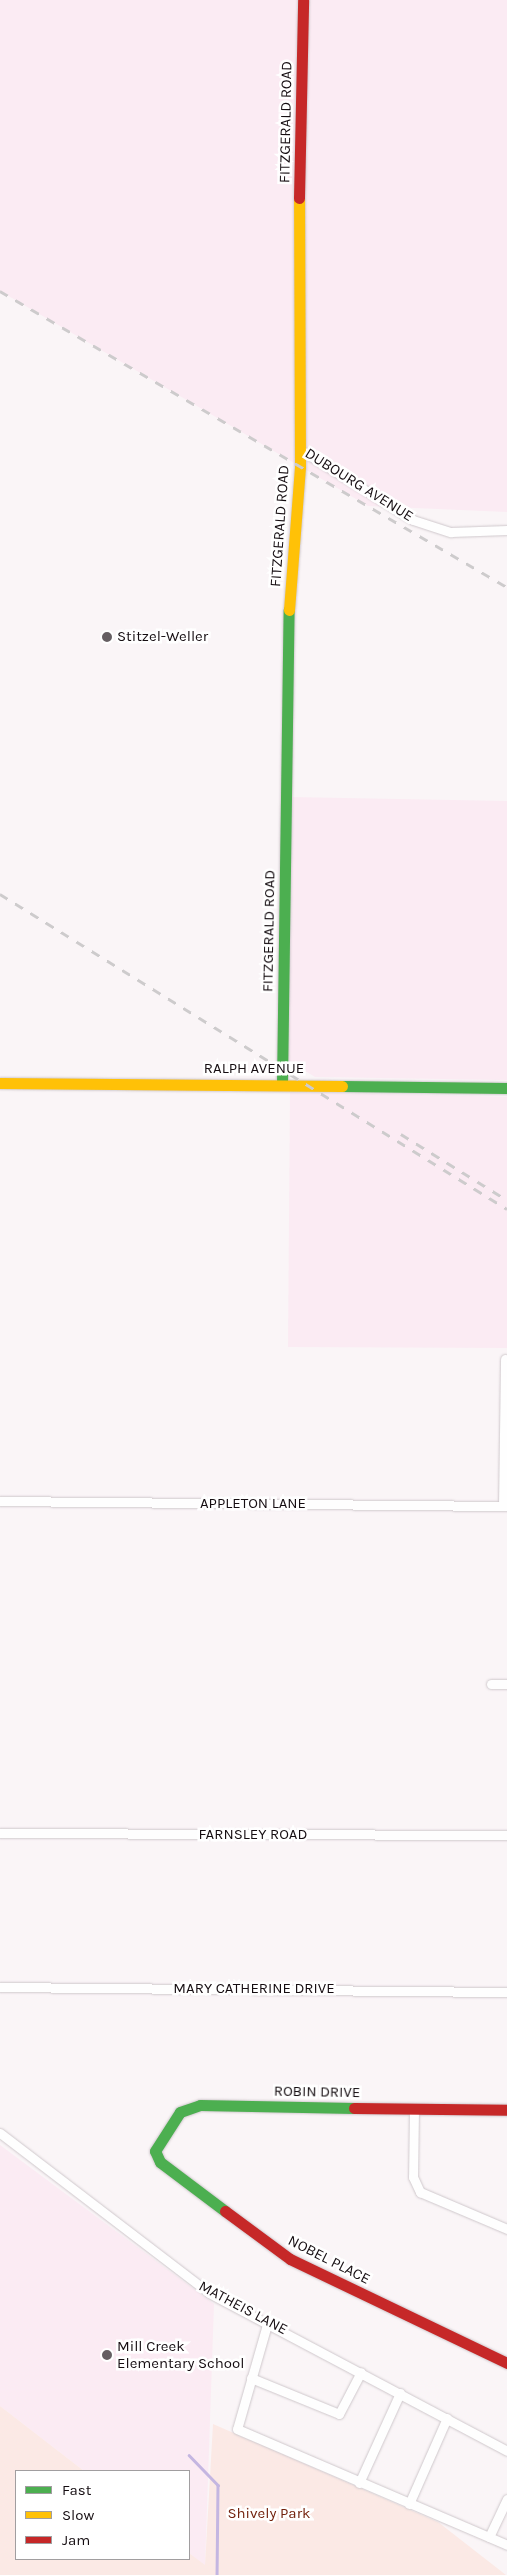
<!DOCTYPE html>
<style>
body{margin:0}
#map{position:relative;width:507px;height:2575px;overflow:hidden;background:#faf5f7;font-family:Karla,sans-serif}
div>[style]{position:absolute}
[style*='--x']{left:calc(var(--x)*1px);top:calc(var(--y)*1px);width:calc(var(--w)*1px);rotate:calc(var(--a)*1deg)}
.built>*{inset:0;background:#fbebf3}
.green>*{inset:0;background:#fbe9e5}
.stream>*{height:2.5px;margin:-1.25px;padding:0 1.25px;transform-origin:1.25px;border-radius:1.25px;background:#c4b6e1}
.roads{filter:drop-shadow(0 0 1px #cfc8cc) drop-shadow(0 0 1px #cfc8cc)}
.street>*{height:9px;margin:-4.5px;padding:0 4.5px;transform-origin:4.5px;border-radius:4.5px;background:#fefefe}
.fast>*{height:11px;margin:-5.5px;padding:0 5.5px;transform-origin:5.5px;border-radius:5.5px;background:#4caf50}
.slow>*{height:11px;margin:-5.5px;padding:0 5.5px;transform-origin:5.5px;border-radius:5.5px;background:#ffc107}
.jam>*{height:11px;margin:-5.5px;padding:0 5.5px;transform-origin:5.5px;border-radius:5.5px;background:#c62828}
.rail>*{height:2.5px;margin-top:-1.25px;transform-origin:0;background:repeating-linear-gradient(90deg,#cdcbcc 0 9px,transparent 0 18px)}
.dots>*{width:14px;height:14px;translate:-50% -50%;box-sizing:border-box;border:2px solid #fff;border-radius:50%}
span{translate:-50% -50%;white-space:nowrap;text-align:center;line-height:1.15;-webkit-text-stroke:5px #fff;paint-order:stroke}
.street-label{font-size:15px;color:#150d11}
.poi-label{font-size:15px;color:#150d11}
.left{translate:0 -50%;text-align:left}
.park-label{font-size:15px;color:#73220d}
.legend{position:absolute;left:15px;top:2470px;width:175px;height:90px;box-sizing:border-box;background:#fff;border:1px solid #a19ea0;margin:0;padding:6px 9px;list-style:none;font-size:15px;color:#150d11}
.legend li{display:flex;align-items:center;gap:10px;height:25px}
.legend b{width:25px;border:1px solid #a19ea0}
</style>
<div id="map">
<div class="built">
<i style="clip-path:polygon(0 0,507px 0,507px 512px,368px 506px,0 291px)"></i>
<i style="clip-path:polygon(290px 797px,507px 801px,507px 1080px,315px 1077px,289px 1061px)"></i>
<i style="clip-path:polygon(290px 1092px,507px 1097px,507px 1348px,288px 1347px)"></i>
<i style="clip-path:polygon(0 2145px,214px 2304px,205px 2566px,189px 2553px,189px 2471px,84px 2471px,0 2406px)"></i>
</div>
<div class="green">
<i style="clip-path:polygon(0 2406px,84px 2471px,16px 2471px,16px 2559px,189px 2559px,189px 2553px,205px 2565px,213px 2424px,438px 2522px,506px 2575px,0 2575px)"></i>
</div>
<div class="stream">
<i style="--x:189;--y:2455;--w:42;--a:46"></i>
<i style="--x:218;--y:2485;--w:90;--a:90.6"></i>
</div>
<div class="roads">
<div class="street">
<i style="--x:299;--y:449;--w:134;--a:31.9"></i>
<i style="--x:413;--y:520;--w:40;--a:18"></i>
<i style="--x:451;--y:532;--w:56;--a:-2"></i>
<i style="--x:0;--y:1501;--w:507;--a:0.57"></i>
<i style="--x:503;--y:1506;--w:147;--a:-89.2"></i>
<i style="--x:491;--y:1684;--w:16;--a:0"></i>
<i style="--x:0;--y:1833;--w:507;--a:0.23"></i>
<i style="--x:0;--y:1987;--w:507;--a:0.57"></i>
<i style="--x:414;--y:2109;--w:68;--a:90.8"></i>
<i style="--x:413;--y:2177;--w:17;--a:65"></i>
<i style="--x:420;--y:2192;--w:95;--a:23"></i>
<i style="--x:0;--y:2133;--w:263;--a:37.4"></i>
<i style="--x:209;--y:2293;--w:337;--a:27.9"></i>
<i style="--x:268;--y:2321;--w:112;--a:106"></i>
<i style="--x:237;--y:2429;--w:294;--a:23.2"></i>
<i style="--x:251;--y:2378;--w:95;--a:22.2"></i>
<i style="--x:339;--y:2414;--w:47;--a:-62.4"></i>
<i style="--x:359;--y:2483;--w:99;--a:-65.5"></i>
<i style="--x:409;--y:2504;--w:94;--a:-66.2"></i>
<i style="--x:489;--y:2537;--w:42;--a:-64.7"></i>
</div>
<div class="fast">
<i style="--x:282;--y:1084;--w:474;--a:-89.2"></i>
<i style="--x:342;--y:1086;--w:165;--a:0.7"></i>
<i style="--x:225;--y:2211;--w:81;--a:-143"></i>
<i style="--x:160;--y:2162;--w:12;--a:-114"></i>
<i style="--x:155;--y:2151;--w:46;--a:-57.3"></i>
<i style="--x:180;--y:2112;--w:21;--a:-19"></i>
<i style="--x:200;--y:2105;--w:154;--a:1.1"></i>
</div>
<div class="slow">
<i style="--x:289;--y:610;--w:144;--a:-85.6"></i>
<i style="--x:300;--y:466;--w:268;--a:-90.2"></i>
<i style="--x:0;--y:1083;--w:342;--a:0.5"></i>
</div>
<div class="jam">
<i style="--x:299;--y:198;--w:198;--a:-88.8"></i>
<i style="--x:354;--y:2108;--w:153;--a:0.7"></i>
<i style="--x:225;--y:2211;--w:81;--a:36.4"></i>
<i style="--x:290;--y:2259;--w:241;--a:25.6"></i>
</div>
</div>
<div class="rail">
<i style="--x:0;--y:291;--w:587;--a:30.28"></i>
<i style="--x:0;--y:894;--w:597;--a:31.85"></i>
<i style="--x:401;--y:1134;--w:125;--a:31.9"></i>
</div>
<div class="dots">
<i style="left:107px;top:637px;background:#655e62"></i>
<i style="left:107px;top:2355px;background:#655e62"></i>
</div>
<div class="street-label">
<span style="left:286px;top:122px;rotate:-89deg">FITZGERALD ROAD</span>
<span style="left:359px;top:485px;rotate:32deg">DUBOURG AVENUE</span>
<span style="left:280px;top:526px;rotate:-86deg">FITZGERALD ROAD</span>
<span style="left:269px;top:931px;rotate:-89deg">FITZGERALD ROAD</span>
<span style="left:254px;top:1069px">RALPH AVENUE</span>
<span style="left:253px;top:1504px">APPLETON LANE</span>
<span style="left:253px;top:1835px">FARNSLEY ROAD</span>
<span style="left:254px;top:1989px">MARY CATHERINE DRIVE</span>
<span style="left:317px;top:2092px;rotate:1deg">ROBIN DRIVE</span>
<span style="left:329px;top:2260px;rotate:27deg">NOBEL PLACE</span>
<span style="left:243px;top:2308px;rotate:28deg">MATHEIS LANE</span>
</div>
<div class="poi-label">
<span class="left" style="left:117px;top:637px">Stitzel-Weller</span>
<span class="left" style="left:117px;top:2355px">Mill Creek<br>Elementary School</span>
</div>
<div class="park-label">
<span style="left:269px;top:2514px">Shively Park</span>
</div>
<ul class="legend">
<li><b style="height:6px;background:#4caf50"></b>Fast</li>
<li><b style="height:6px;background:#ffc107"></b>Slow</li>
<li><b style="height:6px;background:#c62828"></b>Jam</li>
</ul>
</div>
